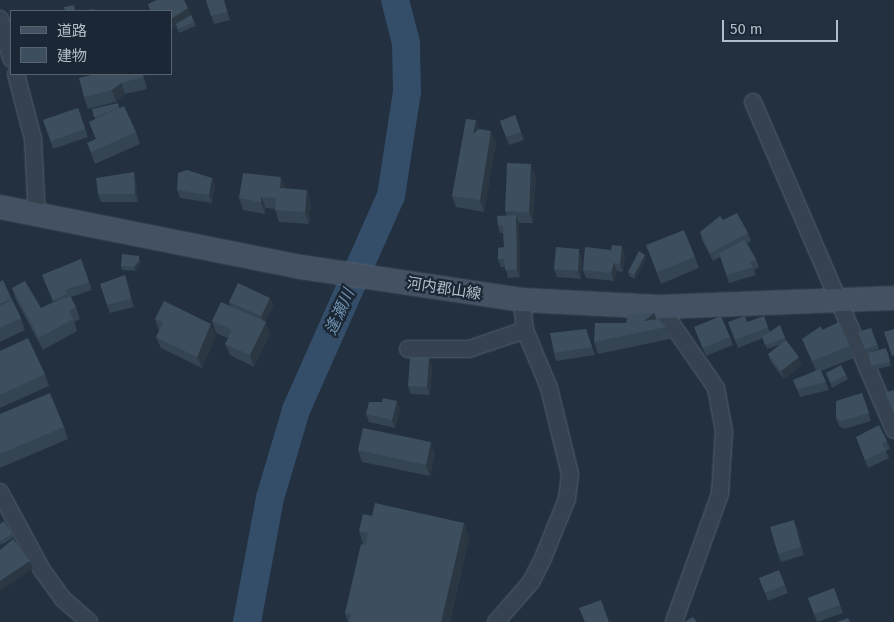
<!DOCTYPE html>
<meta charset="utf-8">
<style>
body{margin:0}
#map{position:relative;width:894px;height:622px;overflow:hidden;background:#22303f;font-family:"Fira Sans","Noto Sans JP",sans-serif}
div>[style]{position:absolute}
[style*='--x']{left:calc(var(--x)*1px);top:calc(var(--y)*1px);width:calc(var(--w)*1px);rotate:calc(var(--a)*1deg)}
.river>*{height:28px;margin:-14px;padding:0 14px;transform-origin:14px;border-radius:14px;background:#344d68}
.roads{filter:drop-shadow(0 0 1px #54606d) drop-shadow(0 0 1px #54606d)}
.minor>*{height:16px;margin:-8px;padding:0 8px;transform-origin:8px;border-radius:8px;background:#36424f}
.secondary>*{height:22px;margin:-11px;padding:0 11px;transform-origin:11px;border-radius:11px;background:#445163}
.wall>*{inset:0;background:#344452}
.shaded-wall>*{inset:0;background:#2b3742}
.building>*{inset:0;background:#3d4f5f}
span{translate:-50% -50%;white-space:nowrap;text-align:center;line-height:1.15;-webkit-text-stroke:4.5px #1b2734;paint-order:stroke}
.street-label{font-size:15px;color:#b2bdca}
.water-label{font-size:16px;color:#7090b0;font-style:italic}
.legend{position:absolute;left:10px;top:10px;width:162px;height:65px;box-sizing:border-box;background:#1b2734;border:1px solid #576370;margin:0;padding:6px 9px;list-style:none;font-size:15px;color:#b2bdca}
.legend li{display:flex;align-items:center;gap:10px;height:25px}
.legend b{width:25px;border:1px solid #576370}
.scale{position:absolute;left:722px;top:20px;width:116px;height:22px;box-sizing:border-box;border:2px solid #b2bdca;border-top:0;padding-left:6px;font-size:15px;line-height:18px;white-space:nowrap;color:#b2bdca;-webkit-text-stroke:4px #1b2734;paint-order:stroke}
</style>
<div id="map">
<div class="river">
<i style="--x:247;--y:622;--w:126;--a:-79.5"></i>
<i style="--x:270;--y:498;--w:92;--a:-73.5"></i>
<i style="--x:296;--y:410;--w:234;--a:-66.1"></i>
<i style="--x:391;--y:196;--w:105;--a:-81.3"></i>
<i style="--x:407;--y:92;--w:49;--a:-91.2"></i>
<i style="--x:406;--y:43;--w:44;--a:-104.3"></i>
</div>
<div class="roads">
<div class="minor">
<i style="--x:0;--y:19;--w:41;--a:74.2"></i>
<i style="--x:16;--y:74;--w:67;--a:75.3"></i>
<i style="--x:33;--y:139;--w:78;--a:87.1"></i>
<i style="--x:753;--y:102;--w:357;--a:66.7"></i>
<i style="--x:660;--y:307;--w:98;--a:55.3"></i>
<i style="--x:716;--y:388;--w:44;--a:79.5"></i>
<i style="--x:724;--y:431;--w:63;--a:93.6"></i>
<i style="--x:720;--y:494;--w:136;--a:109.8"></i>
<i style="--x:408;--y:349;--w:61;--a:0"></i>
<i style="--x:469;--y:349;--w:59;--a:-18.7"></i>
<i style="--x:0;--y:492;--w:89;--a:61.7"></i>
<i style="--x:42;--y:570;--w:36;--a:54"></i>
<i style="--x:63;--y:599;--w:35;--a:41"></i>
<i style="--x:496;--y:622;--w:53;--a:-48.8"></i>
<i style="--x:531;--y:582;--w:27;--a:-63"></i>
<i style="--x:543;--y:558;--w:64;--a:-67.9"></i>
<i style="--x:567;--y:499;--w:25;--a:-83"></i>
<i style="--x:570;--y:474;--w:89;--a:-103.7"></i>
<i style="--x:549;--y:388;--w:63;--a:-112.5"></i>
<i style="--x:525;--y:330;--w:30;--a:-96"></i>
</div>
<div class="secondary">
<i style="--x:0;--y:207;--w:307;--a:11.3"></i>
<i style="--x:301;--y:267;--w:223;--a:8.5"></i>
<i style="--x:522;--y:300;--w:138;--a:2.9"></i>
<i style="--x:660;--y:307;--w:234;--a:-2.2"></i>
</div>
</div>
<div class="wall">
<i style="clip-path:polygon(206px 0,224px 0,230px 20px,214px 24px)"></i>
<i style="clip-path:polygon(148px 4px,188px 8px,196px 26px,179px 33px,176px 26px,171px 29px,171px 11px,150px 11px)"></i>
<i style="clip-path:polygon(96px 74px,143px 74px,147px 89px,125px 94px,116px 102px,88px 109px,84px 97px)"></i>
<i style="clip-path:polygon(78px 108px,88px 137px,53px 149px,43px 120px)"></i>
<i style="clip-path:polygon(119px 108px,136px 132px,140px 144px,95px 164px,87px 143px,96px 139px,89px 122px,95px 119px,92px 109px)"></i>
<i style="clip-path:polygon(515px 115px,524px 140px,509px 145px,500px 121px)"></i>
<i style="clip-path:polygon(479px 129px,496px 143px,484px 212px,456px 207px,452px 196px)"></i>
<i style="clip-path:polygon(134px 172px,136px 180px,138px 202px,101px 202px,98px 194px)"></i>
<i style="clip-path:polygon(536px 176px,533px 223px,519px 223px,520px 277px,508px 278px,505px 267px,501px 267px,498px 259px,504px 247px,503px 233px,500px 233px,498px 225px,507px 216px,505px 211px)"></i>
<i style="clip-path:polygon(212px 178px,215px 186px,212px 203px,180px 198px,177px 190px)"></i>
<i style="clip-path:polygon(285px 188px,311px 202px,309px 224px,279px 222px,275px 209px,266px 208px,265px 214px,243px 210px,239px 198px)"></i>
<i style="clip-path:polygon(723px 220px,748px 233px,751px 241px,747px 243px,756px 259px,759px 267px,754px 270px,756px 275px,729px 283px,720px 257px,713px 261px,702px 240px,700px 232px)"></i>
<i style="clip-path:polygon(646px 245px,695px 257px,699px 268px,661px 284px)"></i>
<i style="clip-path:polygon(625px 254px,623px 272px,617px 271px,614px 281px,586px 278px,583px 270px)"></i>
<i style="clip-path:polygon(582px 257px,581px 279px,557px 277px,554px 269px)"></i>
<i style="clip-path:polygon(81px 259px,92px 290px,71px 297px,76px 307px,80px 319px,74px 322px,77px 331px,43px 350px,16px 300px,12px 288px,41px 308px,53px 302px,42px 275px)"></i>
<i style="clip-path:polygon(646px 259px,635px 279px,629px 276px,628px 272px)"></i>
<i style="clip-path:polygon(141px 260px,140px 265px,136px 271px,122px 270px,121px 266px)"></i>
<i style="clip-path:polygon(125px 275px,128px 283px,134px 307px,110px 313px,107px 305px)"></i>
<i style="clip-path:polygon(3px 280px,21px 318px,25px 330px,0 342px,0 282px)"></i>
<i style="clip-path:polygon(270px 298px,273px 306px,265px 322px,270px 334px,254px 367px,230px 355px,225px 344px,228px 338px,216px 333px,212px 321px,230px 306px,229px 302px)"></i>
<i style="clip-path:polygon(155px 319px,216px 336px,202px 368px,161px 348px,156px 337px,159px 331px)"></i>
<i style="clip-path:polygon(656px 319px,666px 327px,670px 339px,598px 354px,594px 342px,626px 323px)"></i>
<i style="clip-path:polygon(728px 322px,747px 322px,768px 327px,770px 332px,780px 325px,786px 341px,802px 365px,784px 379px,771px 362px,768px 354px,782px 344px,767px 349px,763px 338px,738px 348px)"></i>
<i style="clip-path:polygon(694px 327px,730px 337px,733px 345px,706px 356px)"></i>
<i style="clip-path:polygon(871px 328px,879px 349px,866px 354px,858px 332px)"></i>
<i style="clip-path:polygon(586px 329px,595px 355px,556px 361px,554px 353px)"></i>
<i style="clip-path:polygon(822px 330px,850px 346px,854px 358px,821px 371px,829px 390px,800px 397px,793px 380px,816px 371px,802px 339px)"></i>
<i style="clip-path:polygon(0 351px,45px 374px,49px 386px,0 408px)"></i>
<i style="clip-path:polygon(888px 352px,891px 366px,872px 370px,871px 366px)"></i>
<i style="clip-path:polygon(432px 366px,430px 395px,411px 394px,408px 386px)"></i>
<i style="clip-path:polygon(826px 373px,846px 375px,848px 379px,832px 388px)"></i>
<i style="clip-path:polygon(894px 390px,894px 416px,885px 393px)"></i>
<i style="clip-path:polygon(862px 393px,871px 421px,844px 429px,839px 426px,836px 418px)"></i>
<i style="clip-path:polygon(400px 409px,395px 428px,369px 422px,366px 414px)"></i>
<i style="clip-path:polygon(0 414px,64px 427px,68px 439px,0 468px)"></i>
<i style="clip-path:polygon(856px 437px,887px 441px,890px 449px,886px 451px,889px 458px,868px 468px)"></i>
<i style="clip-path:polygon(358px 450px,435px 454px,430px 476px,362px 462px)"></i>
<i style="clip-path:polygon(372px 516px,464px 523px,469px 538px,450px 622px,348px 622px,345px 613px,363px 544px,359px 531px)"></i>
<i style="clip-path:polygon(0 524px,12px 534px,13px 538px,1px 545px,0 543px)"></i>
<i style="clip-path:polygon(797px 528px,804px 555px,781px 562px,778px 554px)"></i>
<i style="clip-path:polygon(759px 578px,785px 585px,788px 593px,768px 601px)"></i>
<i style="clip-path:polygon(834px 588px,843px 613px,817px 622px,808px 598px)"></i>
</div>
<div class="shaded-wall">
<i style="clip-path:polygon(188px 8px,191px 16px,171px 29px,171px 19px)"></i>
<i style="clip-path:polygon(121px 83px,125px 94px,116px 102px,112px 90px)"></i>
<i style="clip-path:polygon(476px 120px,480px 132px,473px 134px)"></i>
<i style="clip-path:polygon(491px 131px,496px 143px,484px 212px,480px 200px)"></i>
<i style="clip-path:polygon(531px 164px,536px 176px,533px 223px,529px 212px)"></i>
<i style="clip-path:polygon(134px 172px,136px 180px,138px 202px,135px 194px)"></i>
<i style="clip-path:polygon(281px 177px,285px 188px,280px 188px)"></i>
<i style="clip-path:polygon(212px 178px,215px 186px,212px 203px,209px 195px)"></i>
<i style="clip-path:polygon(307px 190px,311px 202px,309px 224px,305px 212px)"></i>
<i style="clip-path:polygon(261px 197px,266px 208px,265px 214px,261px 202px)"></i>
<i style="clip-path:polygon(516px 215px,519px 223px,520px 277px,517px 269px)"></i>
<i style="clip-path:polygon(622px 246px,625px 254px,623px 272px,620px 264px)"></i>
<i style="clip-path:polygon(579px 249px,582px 257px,581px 279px,578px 271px)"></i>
<i style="clip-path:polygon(645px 255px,646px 259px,635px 279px,634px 275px)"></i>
<i style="clip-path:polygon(139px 256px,141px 260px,140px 265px,136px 271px,134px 267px)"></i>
<i style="clip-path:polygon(614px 263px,617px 271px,614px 281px,611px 273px)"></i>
<i style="clip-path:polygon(125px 275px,128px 283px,134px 307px,131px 299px)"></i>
<i style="clip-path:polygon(270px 298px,273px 306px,264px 324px,261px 316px)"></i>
<i style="clip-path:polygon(654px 313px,659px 325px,644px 321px)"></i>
<i style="clip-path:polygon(266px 322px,270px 334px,254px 367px,250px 355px)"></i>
<i style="clip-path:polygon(211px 324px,216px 336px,202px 368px,197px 357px)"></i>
<i style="clip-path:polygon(799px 357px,802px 365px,784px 379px,781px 371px)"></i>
<i style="clip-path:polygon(429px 358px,432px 366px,430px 395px,427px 387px)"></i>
<i style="clip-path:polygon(397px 401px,400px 409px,395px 428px,392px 420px)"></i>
<i style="clip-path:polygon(431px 442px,435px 454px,430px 476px,426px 465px)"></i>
<i style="clip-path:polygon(794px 520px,797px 528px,804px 555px,801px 547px)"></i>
<i style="clip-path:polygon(464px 523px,469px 538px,450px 622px,441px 622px)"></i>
<i style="clip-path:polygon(30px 561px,33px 569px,0 591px,0 581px)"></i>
</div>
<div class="building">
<i style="clip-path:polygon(157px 0,184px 0,188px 8px,171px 19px,171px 11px,151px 11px,148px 4px)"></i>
<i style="clip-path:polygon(206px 0,224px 0,227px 12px,211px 16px)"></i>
<i style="clip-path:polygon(74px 5px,75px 11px,65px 11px,64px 7px)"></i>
<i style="clip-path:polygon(94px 9px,95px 11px,79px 11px)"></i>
<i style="clip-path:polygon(191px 15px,194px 22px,178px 29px,176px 24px)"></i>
<i style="clip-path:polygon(96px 74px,142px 74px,143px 77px,121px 83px,112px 90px,84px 97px,79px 78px)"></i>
<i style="clip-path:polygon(118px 103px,119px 108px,109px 112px,94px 117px,92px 109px)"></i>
<i style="clip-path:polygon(124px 106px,136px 132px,91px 152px,87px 143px,96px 139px,89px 122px)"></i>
<i style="clip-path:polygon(78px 108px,85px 129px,51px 141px,43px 120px)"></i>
<i style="clip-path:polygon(515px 115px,521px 132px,506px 137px,500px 121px)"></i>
<i style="clip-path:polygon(466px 119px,476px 120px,473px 134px,479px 129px,491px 131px,480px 200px,452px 196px)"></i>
<i style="clip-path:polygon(507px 163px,531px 164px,529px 212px,505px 211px)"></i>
<i style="clip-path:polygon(187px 170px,212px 178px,209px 195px,177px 190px,178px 173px)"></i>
<i style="clip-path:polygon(134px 172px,135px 194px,98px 194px,96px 178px)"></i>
<i style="clip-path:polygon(243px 173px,281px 177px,280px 188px,307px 190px,305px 212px,275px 210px,276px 198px,261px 197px,261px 202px,239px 198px)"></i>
<i style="clip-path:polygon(737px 213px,748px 233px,710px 253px,700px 232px,720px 216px,723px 220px)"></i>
<i style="clip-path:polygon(516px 215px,517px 269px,505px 270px,504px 259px,498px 259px,498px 248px,504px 247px,503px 225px,498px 225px,497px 216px)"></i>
<i style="clip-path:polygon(684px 230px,695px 257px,657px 272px,646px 245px)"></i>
<i style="clip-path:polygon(744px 240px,756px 259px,750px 263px,753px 267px,727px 275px,719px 253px)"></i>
<i style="clip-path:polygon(612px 245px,622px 246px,620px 264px,614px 263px,611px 273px,583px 270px,585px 247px,611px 250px)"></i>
<i style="clip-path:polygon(556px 247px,579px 249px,578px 271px,554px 269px)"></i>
<i style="clip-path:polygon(639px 251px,645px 255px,634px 275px,628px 272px)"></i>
<i style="clip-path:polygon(122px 254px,139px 256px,139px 261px,134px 267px,121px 266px)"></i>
<i style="clip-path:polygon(81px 259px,89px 282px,65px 290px,67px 294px,53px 300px,42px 275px)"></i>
<i style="clip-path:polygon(125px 275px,131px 299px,107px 305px,100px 284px)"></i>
<i style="clip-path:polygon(3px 280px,11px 299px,0 304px,0 282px)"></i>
<i style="clip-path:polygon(25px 281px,41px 308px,70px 296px,76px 307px,69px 311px,73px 319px,39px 338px,12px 288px)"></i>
<i style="clip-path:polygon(238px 283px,270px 298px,261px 316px,229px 302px)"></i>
<i style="clip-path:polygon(12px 300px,21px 318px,0 328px,0 306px)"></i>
<i style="clip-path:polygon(164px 301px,211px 324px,197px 357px,156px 337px,163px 323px,155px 319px)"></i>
<i style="clip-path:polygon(221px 302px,266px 322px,250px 355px,225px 344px,232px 330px,212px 321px)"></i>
<i style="clip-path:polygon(654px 313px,644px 321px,658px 319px,666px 327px,594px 342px,595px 323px,626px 323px,628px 314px)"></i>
<i style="clip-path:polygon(721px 316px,730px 337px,703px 348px,694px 327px)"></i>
<i style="clip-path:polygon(745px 316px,747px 322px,764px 316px,768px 327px,735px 340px,728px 322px)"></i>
<i style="clip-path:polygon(839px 322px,850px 346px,812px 361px,802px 339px,821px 326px,822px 330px)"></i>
<i style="clip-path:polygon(780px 325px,785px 338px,765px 345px,762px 337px)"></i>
<i style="clip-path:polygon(871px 328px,877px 345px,865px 349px,858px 332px)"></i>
<i style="clip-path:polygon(586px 329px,592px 347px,554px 353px,550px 333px)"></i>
<i style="clip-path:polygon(894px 329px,894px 355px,892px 356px,884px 332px)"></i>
<i style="clip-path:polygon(28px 338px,45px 374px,0 395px,0 351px)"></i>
<i style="clip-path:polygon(786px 340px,799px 357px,781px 371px,768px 354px)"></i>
<i style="clip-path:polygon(886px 348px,890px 362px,871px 366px,868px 353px)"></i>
<i style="clip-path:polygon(410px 357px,429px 358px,427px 387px,408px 386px)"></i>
<i style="clip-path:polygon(841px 365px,846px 375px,831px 383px,826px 373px)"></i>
<i style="clip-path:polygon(820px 369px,826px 382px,797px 389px,793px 380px)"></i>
<i style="clip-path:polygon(894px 390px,894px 413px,885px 393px)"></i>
<i style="clip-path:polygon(50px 393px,64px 427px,0 454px,0 414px)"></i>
<i style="clip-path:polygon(862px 393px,869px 413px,841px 421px,836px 418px,836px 401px)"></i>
<i style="clip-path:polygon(383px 398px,397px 401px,392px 420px,366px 414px,369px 402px,382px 402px)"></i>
<i style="clip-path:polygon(879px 425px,887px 441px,882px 444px,886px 450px,865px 460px,856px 437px)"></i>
<i style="clip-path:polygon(363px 428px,431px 442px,426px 465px,358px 450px)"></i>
<i style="clip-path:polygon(375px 503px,464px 523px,441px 622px,349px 622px,351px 614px,345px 613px,361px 544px,366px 545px,368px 533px,359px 531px,363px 514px,372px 516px)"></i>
<i style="clip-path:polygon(794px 520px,801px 547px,778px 554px,770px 527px)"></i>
<i style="clip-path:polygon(4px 521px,12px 534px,0 541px,0 524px)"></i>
<i style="clip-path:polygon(13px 539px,30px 561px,0 581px,0 550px)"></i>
<i style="clip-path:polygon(779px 570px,785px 585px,765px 593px,759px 578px)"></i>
<i style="clip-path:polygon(834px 588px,840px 605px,814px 614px,808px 598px)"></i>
<i style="clip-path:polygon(601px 600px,609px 622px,585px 622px,579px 608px)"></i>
<i style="clip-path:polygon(693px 617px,697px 622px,684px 622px)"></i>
<i style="clip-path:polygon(848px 618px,850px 622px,837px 622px)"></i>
</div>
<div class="street-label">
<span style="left:444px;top:289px;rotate:9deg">河内郡山線</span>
</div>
<div class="water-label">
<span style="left:340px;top:312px;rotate:-66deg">逢瀬川</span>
</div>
<ul class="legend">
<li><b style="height:6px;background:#445163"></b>道路</li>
<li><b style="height:14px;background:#3d4f5f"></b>建物</li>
</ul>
<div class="scale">50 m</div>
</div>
